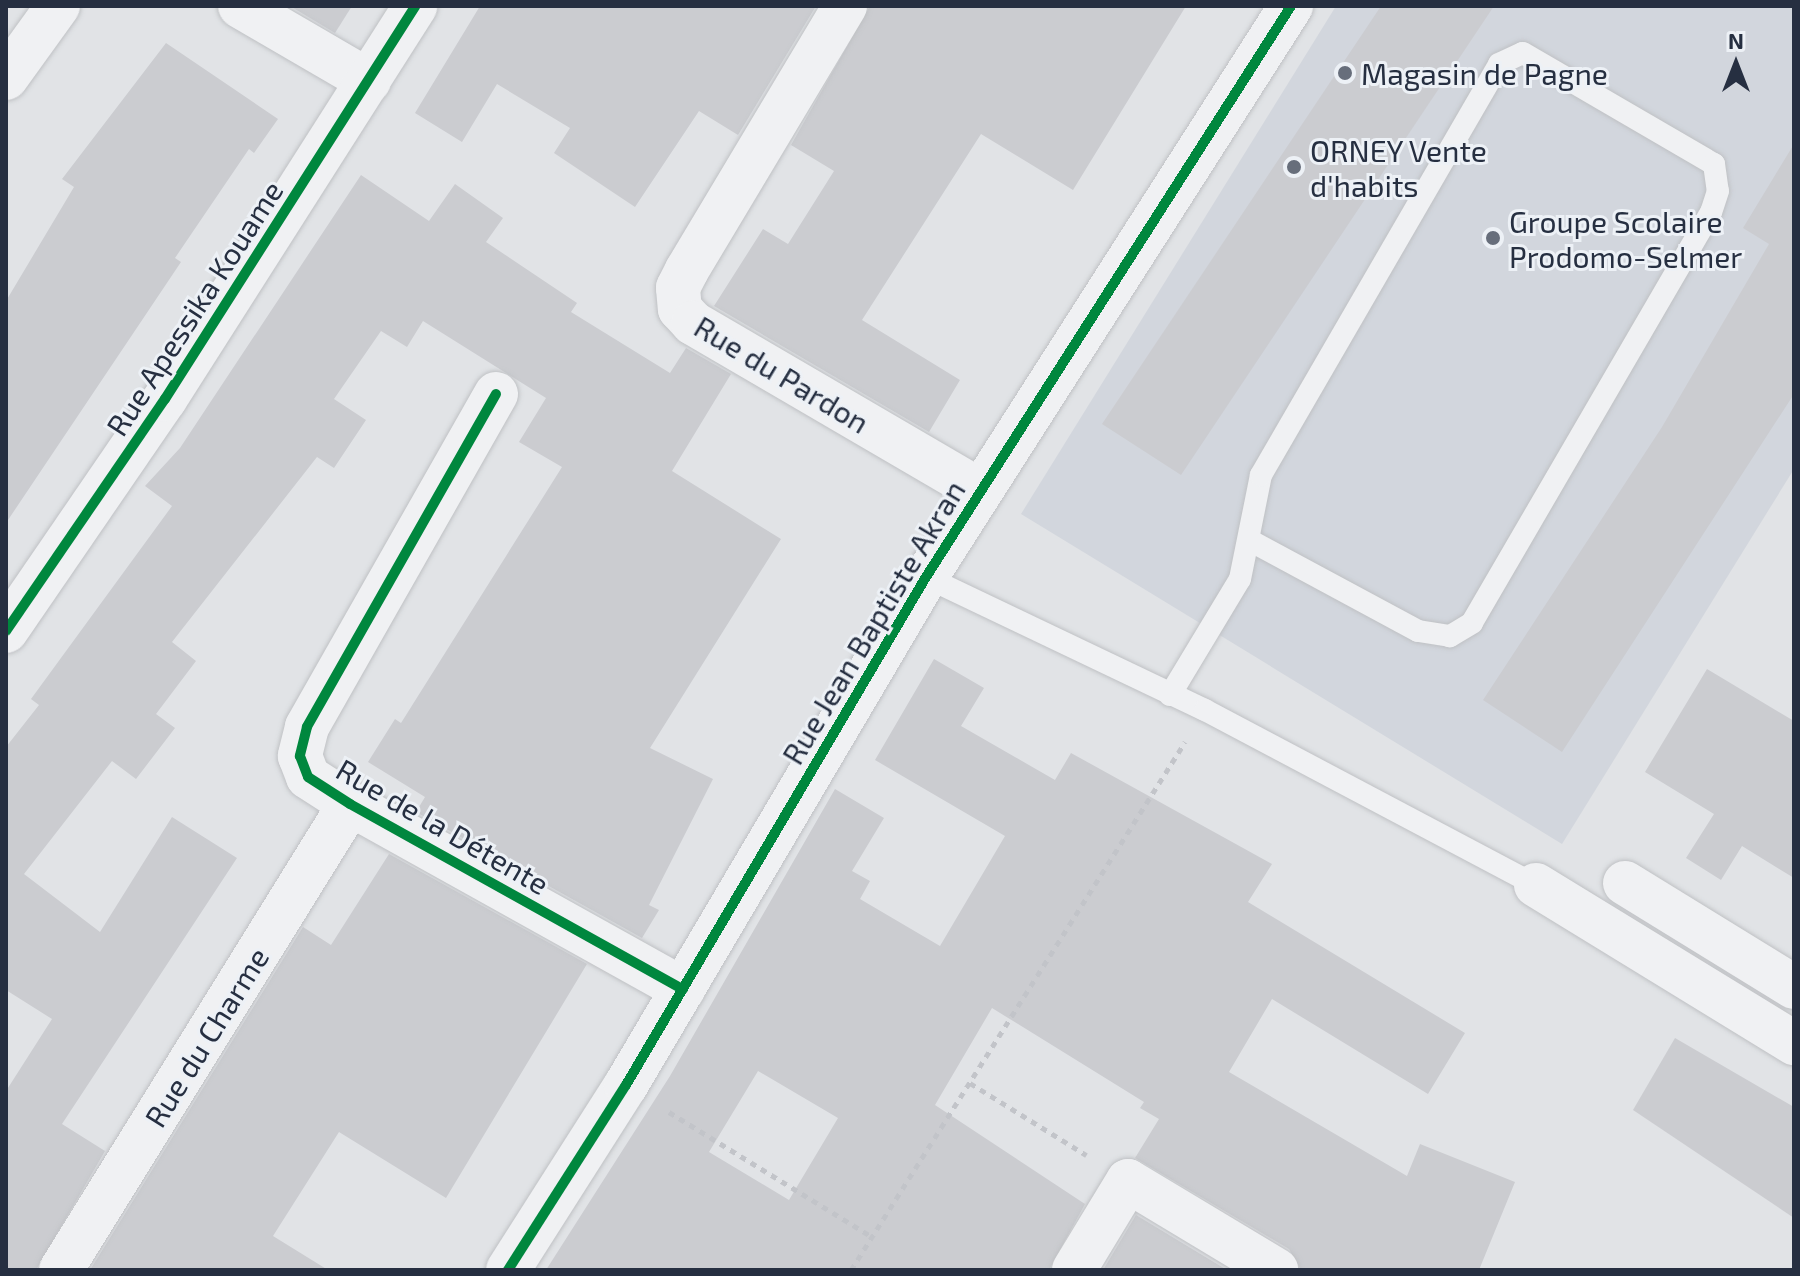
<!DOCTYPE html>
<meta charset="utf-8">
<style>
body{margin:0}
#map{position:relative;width:1800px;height:1276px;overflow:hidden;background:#e1e3e6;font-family:"Exo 2",sans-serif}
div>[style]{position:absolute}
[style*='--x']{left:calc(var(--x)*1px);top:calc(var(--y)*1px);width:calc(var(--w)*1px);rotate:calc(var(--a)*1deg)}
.built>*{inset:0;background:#d2d6dd}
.building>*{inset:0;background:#cbccd0}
.path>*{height:5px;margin-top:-2.5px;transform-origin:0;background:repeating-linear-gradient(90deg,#c2c4c9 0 6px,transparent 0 12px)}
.roads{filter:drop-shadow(0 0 2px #bfc1c4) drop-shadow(0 0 2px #bfc1c4)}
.service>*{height:22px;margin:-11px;padding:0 11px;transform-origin:11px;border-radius:11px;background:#f0f1f3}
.minor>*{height:44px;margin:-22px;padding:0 22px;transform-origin:22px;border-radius:22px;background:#f0f1f3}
.tertiary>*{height:44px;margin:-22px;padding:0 22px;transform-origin:22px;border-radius:22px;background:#f0f1f3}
.cycleway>*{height:10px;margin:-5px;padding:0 5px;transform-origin:5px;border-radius:5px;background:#00873e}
.dots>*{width:22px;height:22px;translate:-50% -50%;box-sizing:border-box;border:4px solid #edf1f6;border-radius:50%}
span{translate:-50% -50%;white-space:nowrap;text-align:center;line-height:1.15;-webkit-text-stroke:6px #edf1f6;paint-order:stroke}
.poi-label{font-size:30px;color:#262f41}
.left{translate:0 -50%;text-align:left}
.street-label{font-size:30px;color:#262f41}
.frame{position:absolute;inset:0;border:8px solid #262f41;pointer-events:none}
.north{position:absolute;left:1696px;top:24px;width:80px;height:80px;-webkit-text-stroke:6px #edf1f6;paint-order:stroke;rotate:0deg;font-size:22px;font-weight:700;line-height:32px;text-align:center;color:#262f41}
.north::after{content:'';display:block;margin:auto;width:28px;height:36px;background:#262f41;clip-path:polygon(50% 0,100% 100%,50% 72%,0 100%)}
</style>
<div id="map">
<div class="built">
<i style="clip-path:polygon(1336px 6px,1794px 6px,1794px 469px,1562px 844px,1021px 514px)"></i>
</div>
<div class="building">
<i style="clip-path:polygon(290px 6px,352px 6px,335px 33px)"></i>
<i style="clip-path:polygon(480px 6px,816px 6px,738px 135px,699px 111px,635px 207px,554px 153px,570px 128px,497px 84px,462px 142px,415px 113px)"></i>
<i style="clip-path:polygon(870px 6px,1186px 6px,1073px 190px,981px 134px,862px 320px,960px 380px,929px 432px,714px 306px,763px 229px,788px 244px,834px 171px,791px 145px)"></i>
<i style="clip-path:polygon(1381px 6px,1494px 6px,1181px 475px,1102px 424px)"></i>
<i style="clip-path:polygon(166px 43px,278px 119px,254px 153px,249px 149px,175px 258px,181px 262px,6px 523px,6px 301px,74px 187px,62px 179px)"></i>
<i style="clip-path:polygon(1794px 144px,1794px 394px,1562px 752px,1483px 700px,1662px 427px,1769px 244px,1743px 228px)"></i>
<i style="clip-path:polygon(361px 175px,429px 221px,455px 184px,503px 218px,486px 242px,577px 303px,571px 312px,670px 373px,686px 348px,731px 374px,672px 471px,781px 539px,650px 748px,713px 779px,649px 905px,659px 910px,642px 938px,416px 812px,425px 797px,368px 762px,395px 719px,401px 723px,562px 467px,519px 442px,546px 398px,423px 321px,407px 347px,381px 331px,334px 399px,366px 420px,334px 468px,317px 457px,172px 642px,196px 661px,156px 714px,175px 728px,136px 779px,112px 761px,24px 874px,100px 932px,172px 817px,237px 858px,62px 1124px,105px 1151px,36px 1270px,6px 1270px,6px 1091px,52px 1019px,6px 990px,6px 747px,39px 705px,31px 699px,172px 506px,145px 486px,180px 448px)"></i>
<i style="clip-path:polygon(evenodd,934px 659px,984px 688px,961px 726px,1055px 780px,1071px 753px,1272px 864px,1248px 902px,1465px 1033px,1428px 1094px,1272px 999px,1229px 1072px,1407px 1176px,1420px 1144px,1515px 1182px,1479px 1270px,1301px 1270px,1289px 1249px,1135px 1158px,1159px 1119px,1140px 1108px,1144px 1102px,992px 1008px,935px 1105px,1085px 1204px,1049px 1270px,546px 1270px,670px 1076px,835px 789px,884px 818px,852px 871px,870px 881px,860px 899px,940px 946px,1005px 836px,875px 760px,934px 659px,758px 1071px,838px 1118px,789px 1200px,709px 1152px,758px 1071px)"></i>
<i style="clip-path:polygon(1707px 669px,1794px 721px,1794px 878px,1742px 846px,1721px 880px,1686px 858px,1714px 814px,1645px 772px)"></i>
<i style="clip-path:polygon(389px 854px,587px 964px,446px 1198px,339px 1132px,273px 1236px,328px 1270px,90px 1270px,303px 927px,331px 945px)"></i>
<i style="clip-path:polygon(1675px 1038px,1794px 1107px,1794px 1218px,1633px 1110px)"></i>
<i style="clip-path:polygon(1136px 1215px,1227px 1270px,1103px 1270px)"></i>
</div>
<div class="path">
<i style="--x:970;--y:1083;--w:137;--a:31.8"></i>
<i style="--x:669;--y:1112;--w:238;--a:31.6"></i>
<i style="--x:851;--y:1270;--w:625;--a:-57.68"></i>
</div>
<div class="roads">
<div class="service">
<i style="--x:926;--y:577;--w:309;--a:25.5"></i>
<i style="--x:1205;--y:710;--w:374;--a:27.9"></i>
<i style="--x:1170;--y:695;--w:135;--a:-58.9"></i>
<i style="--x:1240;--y:579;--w:106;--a:-78.6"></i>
<i style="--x:1261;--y:475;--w:475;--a:-59.9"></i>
<i style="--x:1499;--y:64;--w:26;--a:-25"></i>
<i style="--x:1523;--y:53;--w:221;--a:30.2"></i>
<i style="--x:1714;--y:164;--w:27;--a:82"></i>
<i style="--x:1718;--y:191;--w:22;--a:108"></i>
<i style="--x:1711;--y:212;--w:475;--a:120.2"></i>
<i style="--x:1472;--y:623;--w:26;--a:149"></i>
<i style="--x:1450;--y:636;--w:32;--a:-171"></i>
<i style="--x:1418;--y:631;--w:190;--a:-151.7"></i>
</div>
<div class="minor">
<i style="--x:240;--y:6;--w:149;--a:30.2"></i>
<i style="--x:845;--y:6;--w:308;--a:120.9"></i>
<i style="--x:687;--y:270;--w:20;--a:117"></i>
<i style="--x:678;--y:288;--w:21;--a:85"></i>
<i style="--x:680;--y:309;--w:19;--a:47"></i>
<i style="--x:693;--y:323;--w:333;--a:30.3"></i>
<i style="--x:496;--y:394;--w:383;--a:119.6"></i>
<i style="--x:307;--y:727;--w:30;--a:104"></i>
<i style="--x:300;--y:756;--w:22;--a:69"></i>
<i style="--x:308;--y:777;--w:50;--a:32.7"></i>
<i style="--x:350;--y:804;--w:381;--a:29.1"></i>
<i style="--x:6;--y:631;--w:281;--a:-55.6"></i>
<i style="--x:165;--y:399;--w:466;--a:-57.5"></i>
<i style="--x:1625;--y:883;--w:198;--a:31.6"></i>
<i style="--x:1536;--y:885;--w:303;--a:31.5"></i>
<i style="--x:61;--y:1270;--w:548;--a:-58.19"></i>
<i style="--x:508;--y:1270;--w:219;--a:-57.5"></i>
<i style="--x:626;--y:1085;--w:590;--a:-59.44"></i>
<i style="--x:926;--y:577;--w:678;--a:-57.41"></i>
<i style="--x:1074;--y:1270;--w:104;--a:-58.8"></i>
<i style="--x:1128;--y:1181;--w:173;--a:31"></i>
</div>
<div class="tertiary">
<i style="--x:6;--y:78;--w:89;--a:-54.2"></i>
</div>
</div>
<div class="cycleway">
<i style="--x:496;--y:394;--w:383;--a:119.6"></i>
<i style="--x:307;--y:727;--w:30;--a:104"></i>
<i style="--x:300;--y:756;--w:22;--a:69"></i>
<i style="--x:308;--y:777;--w:50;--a:32.7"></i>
<i style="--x:350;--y:804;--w:381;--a:29.1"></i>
<i style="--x:6;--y:631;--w:281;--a:-55.6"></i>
<i style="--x:165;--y:399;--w:466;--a:-57.5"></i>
<i style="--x:508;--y:1270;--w:219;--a:-57.5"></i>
<i style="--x:626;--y:1085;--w:590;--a:-59.44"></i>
<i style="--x:926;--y:577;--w:678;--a:-57.41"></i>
</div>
<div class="dots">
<i style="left:1345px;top:73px;background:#676e7b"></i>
<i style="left:1294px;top:167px;background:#676e7b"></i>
<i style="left:1493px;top:238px;background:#676e7b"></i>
</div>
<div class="poi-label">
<span class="left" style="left:1361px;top:73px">Magasin de Pagne</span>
<span class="left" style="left:1310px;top:167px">ORNEY Vente<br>d'habits</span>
<span class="left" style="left:1509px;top:238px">Groupe Scolaire<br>Prodomo-Selmer</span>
</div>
<div class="street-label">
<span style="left:194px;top:308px;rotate:-57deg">Rue Apessika Kouame</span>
<span style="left:782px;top:374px;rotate:31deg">Rue du Pardon</span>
<span style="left:873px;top:622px;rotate:-59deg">Rue Jean Baptiste Akran</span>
<span style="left:443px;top:826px;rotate:30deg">Rue de la Détente</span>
<span style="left:206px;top:1037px;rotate:-58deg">Rue du Charme</span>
</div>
<div class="frame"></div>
<div class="north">N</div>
</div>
